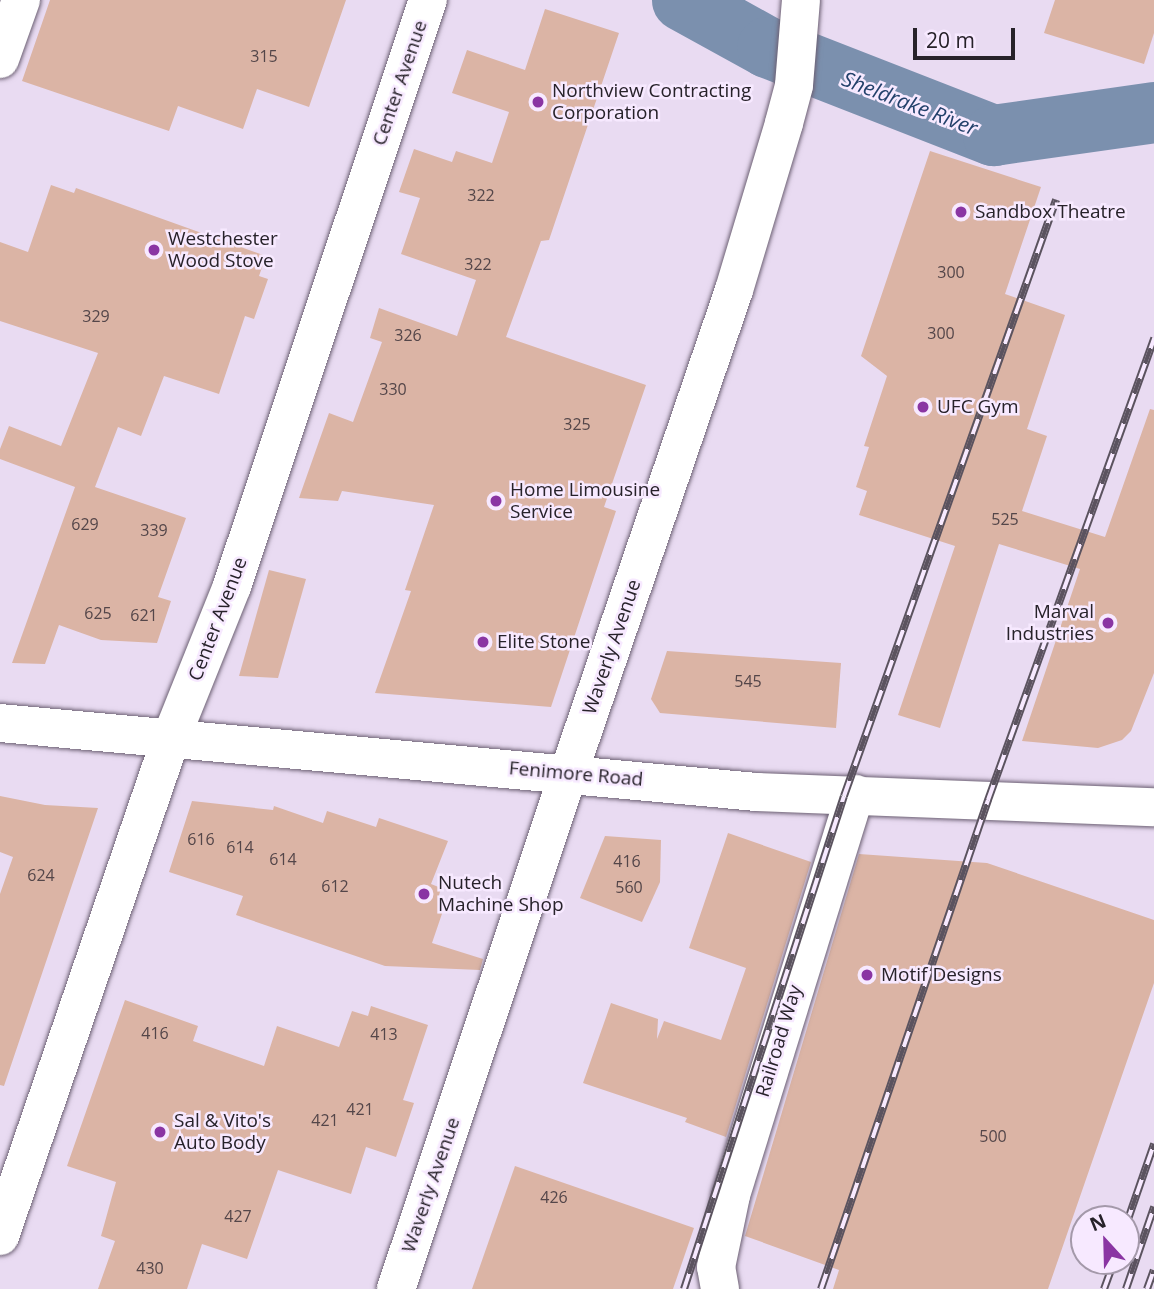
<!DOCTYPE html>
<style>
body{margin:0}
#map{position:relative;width:1154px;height:1289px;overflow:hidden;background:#e9dbf2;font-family:"Open Sans",sans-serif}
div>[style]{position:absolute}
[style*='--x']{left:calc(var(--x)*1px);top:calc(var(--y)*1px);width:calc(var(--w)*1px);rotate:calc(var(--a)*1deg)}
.river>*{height:61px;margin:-30.5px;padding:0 30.5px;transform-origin:30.5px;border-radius:30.5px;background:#7b90ae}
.building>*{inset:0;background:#dbb4a5}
.roads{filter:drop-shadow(0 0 2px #6c6073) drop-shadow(0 0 2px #6c6073)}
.minor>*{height:38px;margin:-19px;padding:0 19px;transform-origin:19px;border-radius:19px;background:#fff}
.tertiary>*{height:38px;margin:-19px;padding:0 19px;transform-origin:19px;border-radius:19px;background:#fff}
.rail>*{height:8px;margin-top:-4px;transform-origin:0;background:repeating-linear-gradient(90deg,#f7e9ff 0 16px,#5b535f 0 32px);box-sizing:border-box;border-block:2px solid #5b535f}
.dots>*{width:19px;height:19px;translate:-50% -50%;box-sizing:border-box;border:4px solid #f7e9ff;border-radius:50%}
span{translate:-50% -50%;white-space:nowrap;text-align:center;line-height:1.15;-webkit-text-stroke:5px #f7e9ff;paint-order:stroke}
.number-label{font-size:16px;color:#544649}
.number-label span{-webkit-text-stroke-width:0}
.street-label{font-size:19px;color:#27222a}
.poi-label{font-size:19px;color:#27222a}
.left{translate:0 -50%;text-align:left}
.right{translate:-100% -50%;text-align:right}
.water-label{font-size:21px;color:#23416b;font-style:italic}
.north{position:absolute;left:1070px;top:1205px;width:70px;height:70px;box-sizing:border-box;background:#f7e9ff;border:2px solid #a499aa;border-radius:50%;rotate:338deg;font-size:19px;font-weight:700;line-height:28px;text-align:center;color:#27222a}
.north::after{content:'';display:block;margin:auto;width:24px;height:32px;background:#8a35a3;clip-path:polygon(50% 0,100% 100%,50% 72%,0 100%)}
.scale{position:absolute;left:913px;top:28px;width:102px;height:32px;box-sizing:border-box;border:4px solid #27222a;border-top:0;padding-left:9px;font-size:21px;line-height:24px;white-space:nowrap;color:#27222a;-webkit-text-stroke:5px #f7e9ff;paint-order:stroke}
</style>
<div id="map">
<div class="river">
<i style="--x:682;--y:0;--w:97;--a:28.9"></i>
<i style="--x:767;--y:47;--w:243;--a:21.3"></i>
<i style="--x:993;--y:135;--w:163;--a:-8.1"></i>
</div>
<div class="building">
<i style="clip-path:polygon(50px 0,346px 0,309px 107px,257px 89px,243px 129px,178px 106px,169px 131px,22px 81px)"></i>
<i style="clip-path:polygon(1055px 0,1154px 0,1154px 33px,1144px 64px,1044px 33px)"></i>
<i style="clip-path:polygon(545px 9px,619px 33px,549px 240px,541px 241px,506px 337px,646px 385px,604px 507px,616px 511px,551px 707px,375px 693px,411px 591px,405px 590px,434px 505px,342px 491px,338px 501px,299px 498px,329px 413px,353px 422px,382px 342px,370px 338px,379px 308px,457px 336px,476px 280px,401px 254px,420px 198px,399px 192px,414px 149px,452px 162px,456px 151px,492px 163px,509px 112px,452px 93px,467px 50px,525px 70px)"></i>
<i style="clip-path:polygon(930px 151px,1041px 187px,1005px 294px,1065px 315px,1027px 429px,1047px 436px,1022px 511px,1105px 537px,1150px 409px,1154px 410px,1154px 673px,1131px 731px,1122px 740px,1098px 748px,1022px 741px,1080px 569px,999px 544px,940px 728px,898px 715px,955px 546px,859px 515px,867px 491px,856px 487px,869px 447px,864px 446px,887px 376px,861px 356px)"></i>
<i style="clip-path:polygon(51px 185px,74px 193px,76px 188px,266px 256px,259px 276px,268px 279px,254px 319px,245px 316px,219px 394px,164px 376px,141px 436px,118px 427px,95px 487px,186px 518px,158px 597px,171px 601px,157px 643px,101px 640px,59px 625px,45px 664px,12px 663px,75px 487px,0 459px,0 449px,9px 426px,61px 446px,98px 353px,0 321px,0 242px,28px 252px)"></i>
<i style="clip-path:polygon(269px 570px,306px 579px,278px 678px,239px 676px)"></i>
<i style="clip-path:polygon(667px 651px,841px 663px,836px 728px,660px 713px,651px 699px)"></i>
<i style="clip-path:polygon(0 796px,45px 805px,98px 808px,4px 1086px,0 1085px,0 894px,13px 857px,0 852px)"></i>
<i style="clip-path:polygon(192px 801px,273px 810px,274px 806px,323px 823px,327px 811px,376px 827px,379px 818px,448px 841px,431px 884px,441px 888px,438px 899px,446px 902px,432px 943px,483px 959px,480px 970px,385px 966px,236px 915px,243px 896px,169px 872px)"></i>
<i style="clip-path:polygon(728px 833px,811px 862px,726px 1137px,685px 1122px,687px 1118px,583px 1083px,611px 1003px,658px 1019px,657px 1039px,664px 1021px,721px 1040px,746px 968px,689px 948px)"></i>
<i style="clip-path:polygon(605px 836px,661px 840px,660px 882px,642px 922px,580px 898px)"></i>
<i style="clip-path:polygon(859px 854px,987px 863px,1154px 920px,1154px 983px,1048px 1289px,833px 1289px,839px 1270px,745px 1236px)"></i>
<i style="clip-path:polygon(125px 1000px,198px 1026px,193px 1041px,264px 1066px,277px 1026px,339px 1047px,352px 1011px,368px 1016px,371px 1006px,428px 1025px,403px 1100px,414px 1103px,396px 1157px,366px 1147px,351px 1194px,278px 1170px,247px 1259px,202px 1244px,187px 1289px,98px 1289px,115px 1241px,101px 1236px,116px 1182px,67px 1166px)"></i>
<i style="clip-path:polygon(515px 1166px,694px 1228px,673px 1289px,472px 1289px)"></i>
</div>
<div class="roads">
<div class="minor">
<i style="--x:0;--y:59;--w:63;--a:-70.4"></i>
<i style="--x:569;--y:772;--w:509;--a:-71.1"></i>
<i style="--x:734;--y:290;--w:174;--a:-73.3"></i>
<i style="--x:784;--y:123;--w:39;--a:-75"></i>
<i style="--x:794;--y:85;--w:85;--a:-85.3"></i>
<i style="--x:0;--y:1236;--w:527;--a:-71.05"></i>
<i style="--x:171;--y:738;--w:164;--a:-68.1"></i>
<i style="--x:232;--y:586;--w:618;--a:-71.51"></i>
<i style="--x:720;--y:1289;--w:22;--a:-100"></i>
<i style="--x:716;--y:1267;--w:74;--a:-78.2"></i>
<i style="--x:731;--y:1195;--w:420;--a:-72.8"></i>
</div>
<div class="tertiary">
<i style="--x:0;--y:723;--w:759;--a:5.21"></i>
<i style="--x:756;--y:792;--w:398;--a:2.2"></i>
<i style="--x:396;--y:1289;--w:545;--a:-71.5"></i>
</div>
</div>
<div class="rail">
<i style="--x:1126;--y:1225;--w:86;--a:-70.9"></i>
<i style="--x:684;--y:1289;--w:518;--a:-72.02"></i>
<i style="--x:844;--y:796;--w:633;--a:-70.42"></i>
<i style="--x:821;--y:1289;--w:517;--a:-71.14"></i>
<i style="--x:988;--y:800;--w:491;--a:-70.2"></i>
<i style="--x:1104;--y:1289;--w:30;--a:-70"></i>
<i style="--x:1126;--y:1289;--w:87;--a:-71.1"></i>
<i style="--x:1147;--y:1289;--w:20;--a:-70"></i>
</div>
<div class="dots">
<i style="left:538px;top:102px;background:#8a35a3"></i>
<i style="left:961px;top:212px;background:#8a35a3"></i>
<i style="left:154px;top:250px;background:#8a35a3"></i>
<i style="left:923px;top:407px;background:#8a35a3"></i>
<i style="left:496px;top:501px;background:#8a35a3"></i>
<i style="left:1108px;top:623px;background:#8a35a3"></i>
<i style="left:483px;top:642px;background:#8a35a3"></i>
<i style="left:424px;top:894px;background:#8a35a3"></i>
<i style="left:867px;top:975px;background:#8a35a3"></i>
<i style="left:160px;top:1132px;background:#8a35a3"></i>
</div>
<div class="number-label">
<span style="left:264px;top:56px">315</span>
<span style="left:481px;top:195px">322</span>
<span style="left:478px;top:264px">322</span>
<span style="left:951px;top:272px">300</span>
<span style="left:96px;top:316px">329</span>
<span style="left:941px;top:333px">300</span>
<span style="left:408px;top:335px">326</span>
<span style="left:393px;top:389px">330</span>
<span style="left:577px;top:424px">325</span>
<span style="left:1005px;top:519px">525</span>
<span style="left:85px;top:524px">629</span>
<span style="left:154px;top:530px">339</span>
<span style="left:98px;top:613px">625</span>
<span style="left:144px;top:615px">621</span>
<span style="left:748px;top:681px">545</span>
<span style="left:201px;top:839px">616</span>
<span style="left:240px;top:847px">614</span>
<span style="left:283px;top:859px">614</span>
<span style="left:627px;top:861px">416</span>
<span style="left:41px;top:875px">624</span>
<span style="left:335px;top:886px">612</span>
<span style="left:629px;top:887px">560</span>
<span style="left:155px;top:1033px">416</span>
<span style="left:384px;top:1034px">413</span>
<span style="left:360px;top:1109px">421</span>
<span style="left:325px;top:1120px">421</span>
<span style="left:993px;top:1136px">500</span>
<span style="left:554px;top:1197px">426</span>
<span style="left:238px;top:1216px">427</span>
<span style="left:150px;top:1268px">430</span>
</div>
<div class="street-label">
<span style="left:400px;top:83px;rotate:-71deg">Center Avenue</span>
<span style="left:218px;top:619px;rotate:-69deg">Center Avenue</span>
<span style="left:612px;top:647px;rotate:-71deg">Waverly Avenue</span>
<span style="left:576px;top:774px;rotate:5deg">Fenimore Road</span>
<span style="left:779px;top:1041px;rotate:-73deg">Railroad Way</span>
<span style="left:431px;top:1185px;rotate:-71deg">Waverly Avenue</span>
</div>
<div class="poi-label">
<span class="left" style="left:552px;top:102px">Northview Contracting<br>Corporation</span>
<span class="left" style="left:975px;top:212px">Sandbox Theatre</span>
<span class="left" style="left:168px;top:250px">Westchester<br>Wood Stove</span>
<span class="left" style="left:937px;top:407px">UFC Gym</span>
<span class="left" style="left:510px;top:501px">Home Limousine<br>Service</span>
<span class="right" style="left:1094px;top:623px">Marval<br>Industries</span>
<span class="left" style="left:497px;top:642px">Elite Stone</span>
<span class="left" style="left:438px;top:894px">Nutech<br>Machine Shop</span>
<span class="left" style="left:881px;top:975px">Motif Designs</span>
<span class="left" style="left:174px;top:1132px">Sal &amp; Vito's<br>Auto Body</span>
</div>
<div class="water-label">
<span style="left:910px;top:103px;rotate:21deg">Sheldrake River</span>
</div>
<div class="north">N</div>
<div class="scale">20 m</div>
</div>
